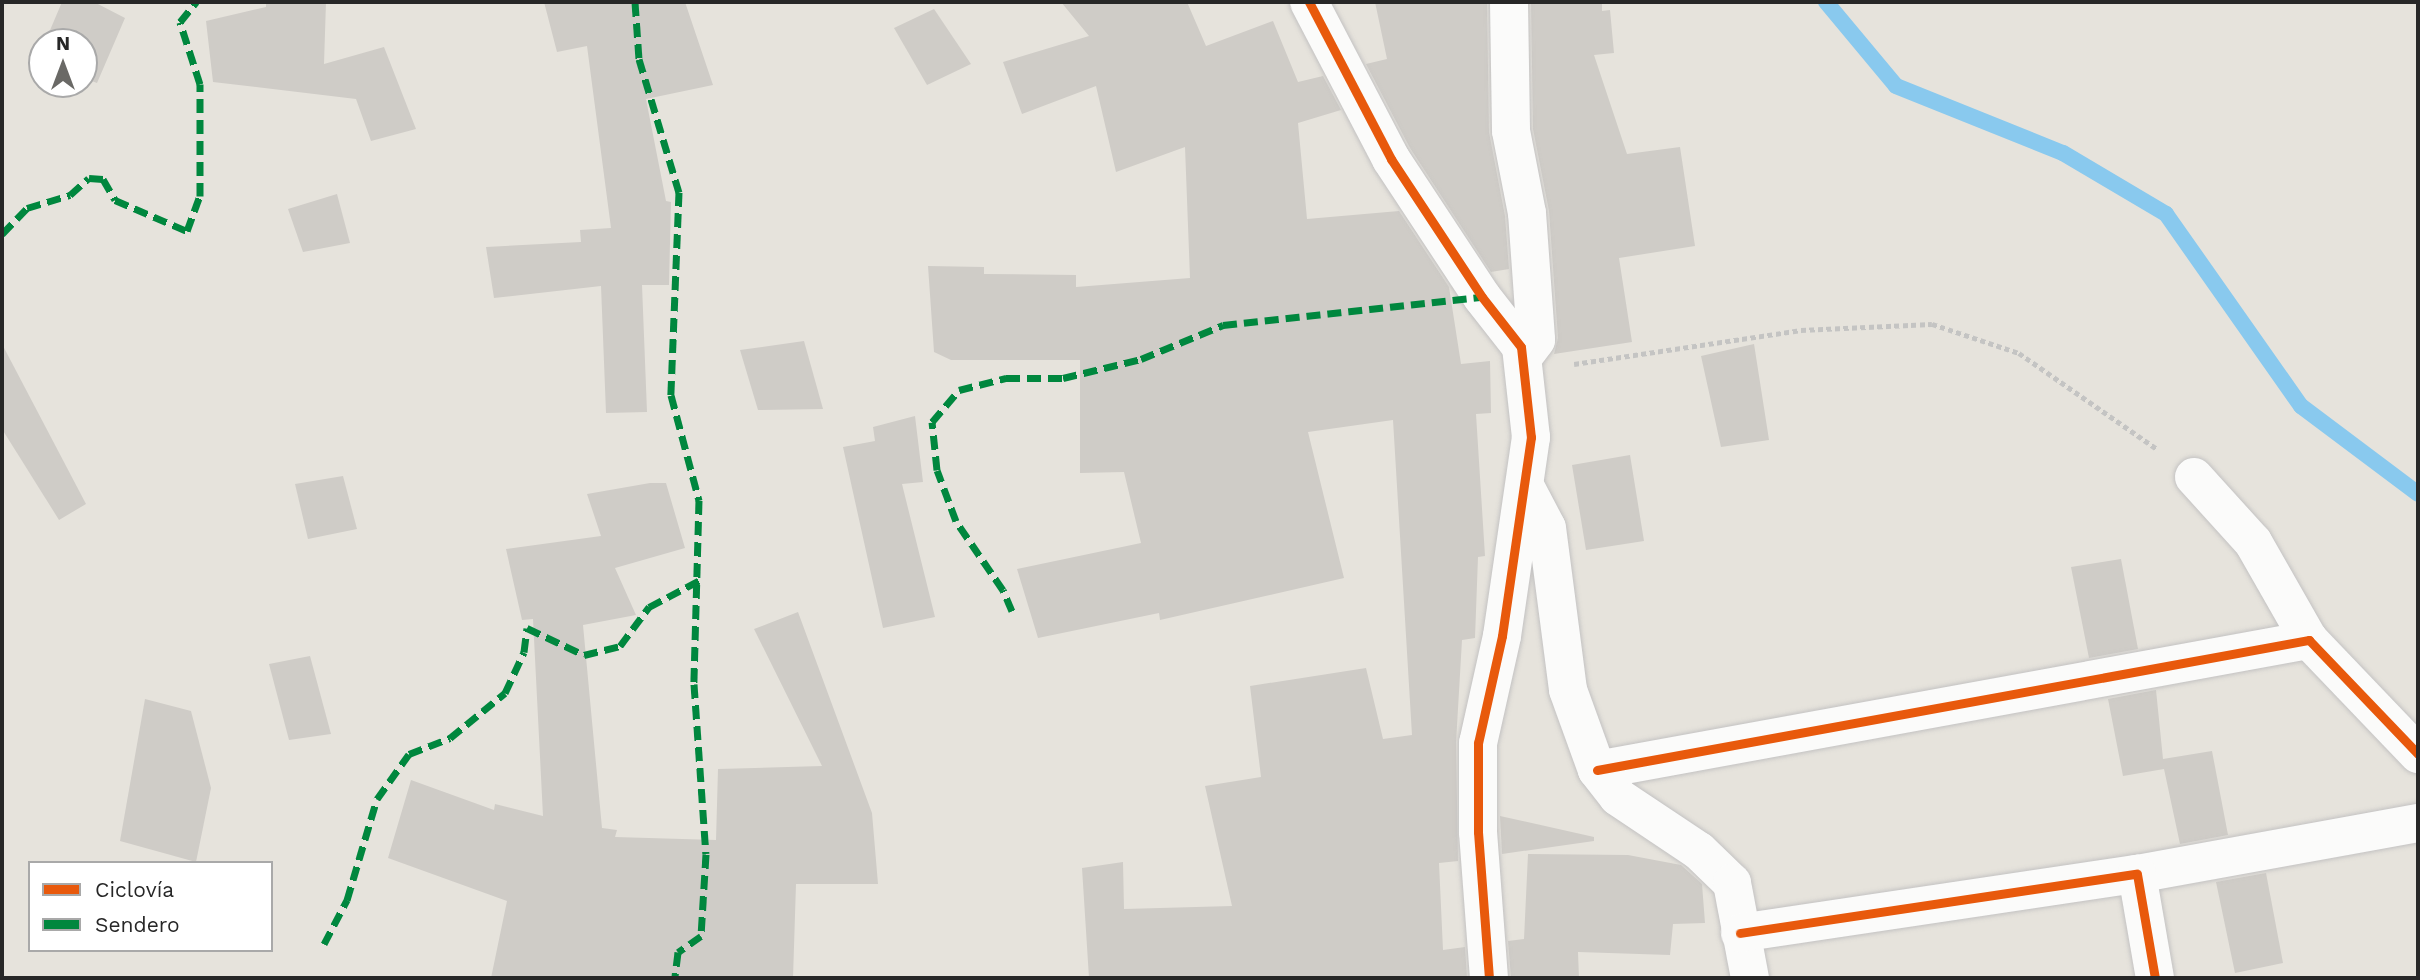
<!DOCTYPE html>
<meta charset="utf-8">
<style>
body{margin:0}
#map{position:relative;width:2420px;height:980px;overflow:hidden;background:#e6e3dc;font-family:"Work Sans",sans-serif}
div>[style]{position:absolute}
[style*='--x']{left:calc(var(--x)*1px);top:calc(var(--y)*1px);width:calc(var(--w)*1px);rotate:calc(var(--a)*1deg)}
.stream>*{height:16px;margin:-8px;padding:0 8px;transform-origin:8px;border-radius:8px;background:#89c9ee}
.building>*{inset:0;background:#cfccc7}
.path>*{height:4.5px;margin-top:-2.25px;transform-origin:0;background:repeating-linear-gradient(90deg,#c4c4c3 0 5px,transparent 0 8.5px)}
.roads{filter:drop-shadow(0 0 2px #c3c2c2) drop-shadow(0 0 2px #c3c2c2)}
.minor>*{height:38px;margin:-19px;padding:0 19px;transform-origin:19px;border-radius:19px;background:#fbfbfa}
.quiet>*{height:7px;margin-top:-3.5px;transform-origin:0;background:repeating-linear-gradient(90deg,#00873e 0 14px,transparent 0 21px)}
.cycleway>*{height:9px;margin:-4.5px;padding:0 4.5px;transform-origin:4.5px;border-radius:4.5px;background:#e8590c}
span{translate:-50% -50%;white-space:nowrap;text-align:center;line-height:1.15;-webkit-text-stroke:7px #fff;paint-order:stroke}
.frame{position:absolute;inset:0;border:4px solid #272727;pointer-events:none}
.legend{position:absolute;left:28px;top:861px;width:245px;height:91px;box-sizing:border-box;background:#fff;border:2px solid #a9a9a9;margin:0;padding:9px 12px;list-style:none;font-size:21px;color:#272727}
.legend li{display:flex;align-items:center;gap:14px;height:35px}
.legend b{width:35px;border:2px solid #a9a9a9}
.north{position:absolute;left:28px;top:28px;width:70px;height:70px;box-sizing:border-box;background:#fff;border:2px solid #a9a9a9;border-radius:50%;rotate:0deg;font-size:19px;font-weight:700;line-height:28px;text-align:center;color:#272727}
.north::after{content:'';display:block;margin:auto;width:24px;height:32px;background:#6a6966;clip-path:polygon(50% 0,100% 100%,50% 72%,0 100%)}
</style>
<div id="map">
<div class="stream">
<i style="--x:1826;--y:2;--w:109;--a:50.2"></i>
<i style="--x:1896;--y:86;--w:180;--a:21.9"></i>
<i style="--x:2063;--y:153;--w:120;--a:30.6"></i>
<i style="--x:2166;--y:214;--w:235;--a:54.9"></i>
<i style="--x:2301;--y:406;--w:146;--a:36.9"></i>
</div>
<div class="building">
<i style="clip-path:polygon(62px 2px,94px 2px,125px 18px,97px 83px,84px 78px,84px 42px,45px 42px)"></i>
<i style="clip-path:polygon(266px 2px,326px 2px,324px 64px,384px 47px,416px 129px,371px 141px,356px 99px,213px 82px,206px 21px,266px 7px)"></i>
<i style="clip-path:polygon(544px 2px,685px 2px,713px 85px,646px 99px,666px 201px,671px 202px,669px 285px,642px 285px,647px 412px,606px 413px,601px 286px,494px 298px,486px 247px,581px 242px,580px 230px,611px 228px,587px 46px,557px 52px)"></i>
<i style="clip-path:polygon(1061px 2px,1187px 2px,1206px 46px,1273px 21px,1298px 82px,1323px 76px,1341px 110px,1298px 123px,1307px 219px,1399px 211px,1449px 287px,1461px 364px,1490px 361px,1491px 413px,1476px 414px,1485px 556px,1478px 557px,1475px 638px,1462px 640px,1456px 743px,1458px 861px,1439px 863px,1443px 950px,1465px 947px,1467px 978px,1089px 978px,1082px 868px,1123px 862px,1124px 909px,1232px 906px,1205px 786px,1261px 777px,1250px 686px,1366px 668px,1383px 739px,1412px 735px,1393px 420px,1308px 432px,1344px 578px,1160px 620px,1159px 613px,1038px 638px,1017px 569px,1141px 543px,1124px 472px,1080px 473px,1080px 360px,951px 360px,934px 352px,928px 266px,984px 267px,984px 274px,1076px 275px,1076px 287px,1190px 278px,1185px 147px,1116px 172px,1096px 86px,1022px 114px,1003px 62px,1089px 36px)"></i>
<i style="clip-path:polygon(1375px 2px,1487px 2px,1489px 132px,1505px 216px,1509px 269px,1491px 272px,1410px 148px,1366px 64px,1387px 59px)"></i>
<i style="clip-path:polygon(1531px 2px,1602px 2px,1602px 11px,1610px 10px,1614px 53px,1594px 55px,1627px 154px,1680px 147px,1695px 246px,1619px 258px,1632px 342px,1554px 354px,1558px 338px,1549px 211px,1533px 129px)"></i>
<i style="clip-path:polygon(934px 9px,971px 64px,927px 85px,894px 28px)"></i>
<i style="clip-path:polygon(337px 194px,350px 243px,303px 252px,288px 209px)"></i>
<i style="clip-path:polygon(804px 341px,823px 409px,758px 410px,740px 350px)"></i>
<i style="clip-path:polygon(2px 344px,86px 504px,59px 520px,2px 429px)"></i>
<i style="clip-path:polygon(1754px 344px,1769px 440px,1721px 447px,1701px 356px)"></i>
<i style="clip-path:polygon(915px 416px,923px 482px,902px 484px,935px 617px,883px 628px,843px 447px,875px 441px,873px 427px)"></i>
<i style="clip-path:polygon(1630px 455px,1644px 541px,1586px 550px,1572px 465px)"></i>
<i style="clip-path:polygon(343px 476px,357px 529px,308px 539px,295px 484px)"></i>
<i style="clip-path:polygon(650px 483px,666px 483px,685px 548px,615px 568px,636px 615px,583px 625px,602px 828px,617px 830px,615px 837px,716px 840px,718px 769px,822px 766px,754px 629px,798px 612px,872px 813px,878px 884px,796px 884px,793px 978px,491px 978px,507px 901px,388px 858px,411px 780px,494px 810px,495px 804px,543px 816px,533px 619px,522px 620px,506px 549px,601px 536px,587px 494px)"></i>
<i style="clip-path:polygon(2121px 559px,2138px 649px,2089px 658px,2071px 567px)"></i>
<i style="clip-path:polygon(310px 656px,331px 734px,289px 740px,269px 664px)"></i>
<i style="clip-path:polygon(2156px 690px,2163px 759px,2212px 751px,2228px 835px,2180px 844px,2164px 769px,2123px 776px,2108px 699px)"></i>
<i style="clip-path:polygon(145px 699px,191px 711px,211px 788px,196px 862px,120px 841px)"></i>
<i style="clip-path:polygon(1500px 816px,1594px 837px,1594px 841px,1502px 854px)"></i>
<i style="clip-path:polygon(1528px 854px,1628px 855px,1681px 865px,1702px 884px,1705px 923px,1673px 924px,1670px 955px,1578px 952px,1579px 978px,1511px 978px,1508px 941px,1524px 939px)"></i>
<i style="clip-path:polygon(2266px 873px,2283px 963px,2235px 973px,2216px 882px)"></i>
</div>
<div class="path">
<i style="--x:1574;--y:364;--w:230;--a:-8.5"></i>
<i style="--x:1801;--y:330;--w:131;--a:-2.6"></i>
<i style="--x:1932;--y:324;--w:92;--a:18.4"></i>
<i style="--x:2019;--y:353;--w:168;--a:34.8"></i>
</div>
<div class="roads">
<div class="minor">
<i style="--x:1309;--y:2;--w:177;--a:62.4"></i>
<i style="--x:1391;--y:159;--w:165;--a:56.6"></i>
<i style="--x:1482;--y:297;--w:63;--a:52"></i>
<i style="--x:1521;--y:347;--w:91;--a:83.7"></i>
<i style="--x:1531;--y:437;--w:201;--a:98.3"></i>
<i style="--x:1502;--y:636;--w:110;--a:102.6"></i>
<i style="--x:1478;--y:743;--w:89;--a:90"></i>
<i style="--x:1478;--y:832;--w:146;--a:85.7"></i>
<i style="--x:1509;--y:2;--w:129;--a:89.1"></i>
<i style="--x:1511;--y:131;--w:84;--a:79"></i>
<i style="--x:1527;--y:213;--w:127;--a:85.9"></i>
<i style="--x:1536;--y:340;--w:21;--a:127"></i>
<i style="--x:2194;--y:477;--w:88;--a:47.8"></i>
<i style="--x:2253;--y:542;--w:113;--a:60.3"></i>
<i style="--x:1525;--y:486;--w:47;--a:62.4"></i>
<i style="--x:1547;--y:528;--w:163;--a:82.6"></i>
<i style="--x:1568;--y:690;--w:85;--a:70.1"></i>
<i style="--x:1597;--y:770;--w:34;--a:52"></i>
<i style="--x:1618;--y:797;--w:97;--a:33.7"></i>
<i style="--x:1699;--y:851;--w:46;--a:44.1"></i>
<i style="--x:1732;--y:883;--w:97;--a:79.3"></i>
<i style="--x:1597;--y:770;--w:724;--a:-10.35"></i>
<i style="--x:2309;--y:640;--w:158;--a:46.3"></i>
<i style="--x:2137;--y:874;--w:286;--a:-10.3"></i>
<i style="--x:1740;--y:933;--w:401;--a:-8.5"></i>
<i style="--x:2137;--y:874;--w:106;--a:80.2"></i>
</div>
</div>
<div class="quiet">
<i style="--x:635;--y:2;--w:57;--a:86"></i>
<i style="--x:639;--y:59;--w:139;--a:73.3"></i>
<i style="--x:679;--y:192;--w:203;--a:92.3"></i>
<i style="--x:671;--y:395;--w:109;--a:75.1"></i>
<i style="--x:699;--y:500;--w:184;--a:91.6"></i>
<i style="--x:694;--y:684;--w:170;--a:86"></i>
<i style="--x:706;--y:854;--w:82;--a:93.5"></i>
<i style="--x:701;--y:936;--w:28;--a:145"></i>
<i style="--x:678;--y:952;--w:26;--a:97"></i>
<i style="--x:2;--y:234;--w:36;--a:-46"></i>
<i style="--x:27;--y:208;--w:45;--a:-16.8"></i>
<i style="--x:70;--y:195;--w:25;--a:-42"></i>
<i style="--x:89;--y:178;--w:14;--a:4"></i>
<i style="--x:103;--y:179;--w:24;--a:60"></i>
<i style="--x:115;--y:200;--w:78;--a:23.3"></i>
<i style="--x:187;--y:231;--w:37;--a:-70"></i>
<i style="--x:200;--y:196;--w:112;--a:-90"></i>
<i style="--x:200;--y:84;--w:65;--a:-107.9"></i>
<i style="--x:180;--y:22;--w:26;--a:-51"></i>
<i style="--x:1012;--y:611;--w:23;--a:-113"></i>
<i style="--x:1003;--y:590;--w:83;--a:-124.3"></i>
<i style="--x:956;--y:521;--w:54;--a:-110.4"></i>
<i style="--x:937;--y:470;--w:48;--a:-95.9"></i>
<i style="--x:932;--y:422;--w:42;--a:-49.8"></i>
<i style="--x:959;--y:390;--w:49;--a:-14.3"></i>
<i style="--x:1006;--y:378;--w:57;--a:0"></i>
<i style="--x:1063;--y:378;--w:80;--a:-13.7"></i>
<i style="--x:1141;--y:359;--w:89;--a:-22.5"></i>
<i style="--x:1223;--y:325;--w:261;--a:-6.2"></i>
<i style="--x:324;--y:944;--w:50;--a:-62.4"></i>
<i style="--x:347;--y:900;--w:105;--a:-73.5"></i>
<i style="--x:377;--y:799;--w:55;--a:-54.6"></i>
<i style="--x:409;--y:754;--w:44;--a:-21.3"></i>
<i style="--x:450;--y:738;--w:71;--a:-39.3"></i>
<i style="--x:505;--y:693;--w:45;--a:-65.1"></i>
<i style="--x:524;--y:652;--w:24;--a:-83"></i>
<i style="--x:527;--y:628;--w:63;--a:25.3"></i>
<i style="--x:584;--y:655;--w:37;--a:-14"></i>
<i style="--x:620;--y:646;--w:49;--a:-53.4"></i>
<i style="--x:649;--y:607;--w:58;--a:-27.9"></i>
</div>
<div class="cycleway">
<i style="--x:1309;--y:2;--w:177;--a:62.4"></i>
<i style="--x:1391;--y:159;--w:165;--a:56.6"></i>
<i style="--x:1482;--y:297;--w:63;--a:52"></i>
<i style="--x:1521;--y:347;--w:91;--a:83.7"></i>
<i style="--x:1531;--y:437;--w:201;--a:98.3"></i>
<i style="--x:1502;--y:636;--w:110;--a:102.6"></i>
<i style="--x:1478;--y:743;--w:89;--a:90"></i>
<i style="--x:1478;--y:832;--w:146;--a:85.7"></i>
<i style="--x:1597;--y:770;--w:724;--a:-10.35"></i>
<i style="--x:2309;--y:640;--w:158;--a:46.3"></i>
<i style="--x:1740;--y:933;--w:401;--a:-8.5"></i>
<i style="--x:2137;--y:874;--w:106;--a:80.2"></i>
</div>
<div class="frame"></div>
<ul class="legend">
<li><b style="height:9px;background:#e8590c"></b>Ciclovía</li>
<li><b style="height:9px;background:#00873e"></b>Sendero</li>
</ul>
<div class="north">N</div>
</div>
